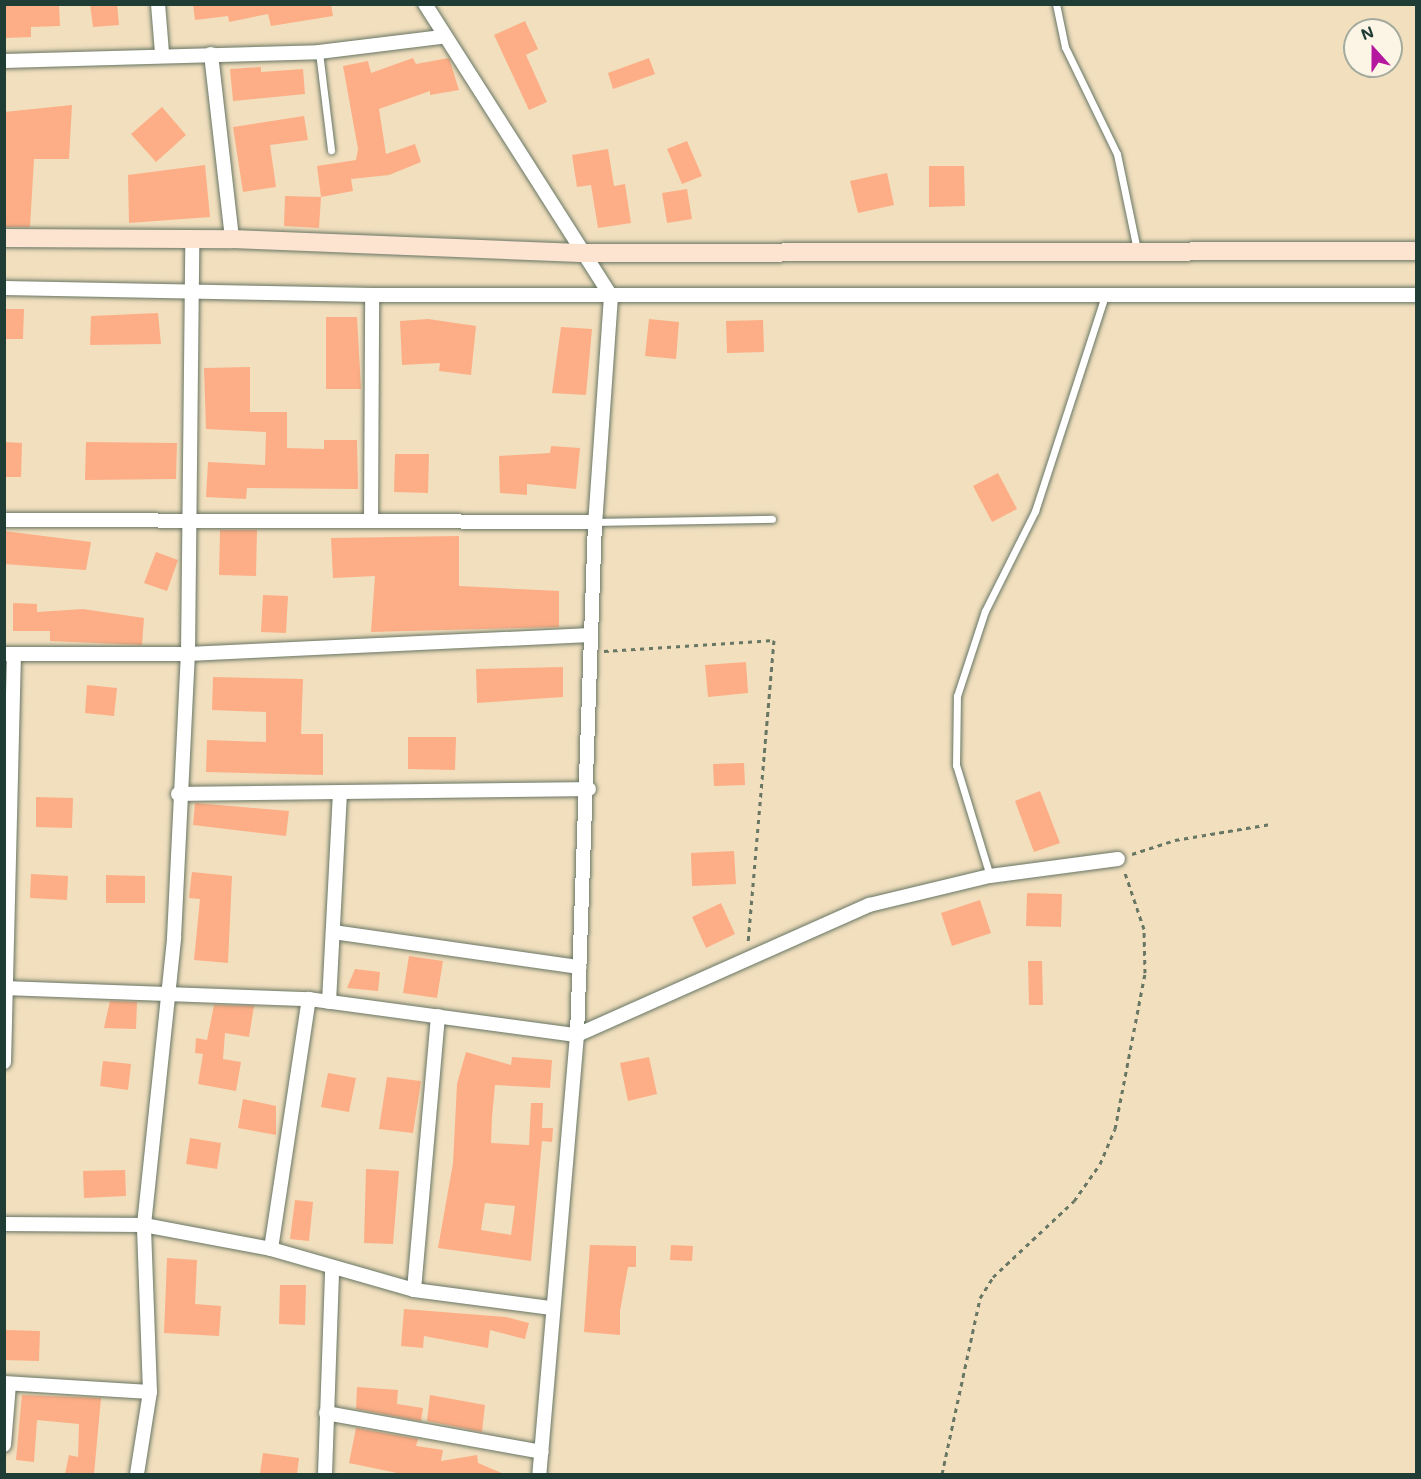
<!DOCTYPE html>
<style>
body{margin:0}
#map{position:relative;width:1421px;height:1479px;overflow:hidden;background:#f1dfbe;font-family:Mali,sans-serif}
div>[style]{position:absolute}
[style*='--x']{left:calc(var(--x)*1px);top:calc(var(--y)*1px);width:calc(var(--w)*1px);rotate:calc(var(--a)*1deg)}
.building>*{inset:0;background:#fdae86}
.path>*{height:3px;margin-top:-1.5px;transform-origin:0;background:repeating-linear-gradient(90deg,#687664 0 4.5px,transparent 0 9px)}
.roads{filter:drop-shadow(0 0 2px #687664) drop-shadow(0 0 2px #687664)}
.lane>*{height:7px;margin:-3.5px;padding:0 3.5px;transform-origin:3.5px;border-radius:3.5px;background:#fff}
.street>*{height:14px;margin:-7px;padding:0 7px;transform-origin:7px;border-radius:7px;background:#fff}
.secondary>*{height:18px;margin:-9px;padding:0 9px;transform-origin:9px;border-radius:9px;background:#fde4d1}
span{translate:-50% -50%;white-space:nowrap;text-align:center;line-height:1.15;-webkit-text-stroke:4.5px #fcf5e5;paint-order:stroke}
.frame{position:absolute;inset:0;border:6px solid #1f3d34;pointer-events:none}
.north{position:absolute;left:1343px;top:18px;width:60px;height:60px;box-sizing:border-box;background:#fcf5e5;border:2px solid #a4ab9e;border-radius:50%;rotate:339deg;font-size:16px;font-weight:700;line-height:24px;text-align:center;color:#1f3d34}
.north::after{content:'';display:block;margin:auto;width:21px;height:27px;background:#b5179e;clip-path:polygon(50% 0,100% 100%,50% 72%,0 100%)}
</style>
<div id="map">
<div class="building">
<i style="clip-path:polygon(4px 4px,59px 4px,60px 26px,31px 27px,31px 37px,4px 38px)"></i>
<i style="clip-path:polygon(90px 4px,117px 4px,119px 25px,93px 27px)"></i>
<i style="clip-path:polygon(193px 4px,331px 4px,333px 16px,271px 26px,268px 14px,229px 22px,228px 16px,195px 20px)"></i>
<i style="clip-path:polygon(525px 21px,538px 49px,526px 55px,547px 102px,529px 110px,494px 35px)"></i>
<i style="clip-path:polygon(413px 58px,416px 64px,449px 58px,459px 90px,430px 95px,430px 91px,379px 109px,386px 154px,415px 144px,421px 162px,389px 175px,351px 179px,353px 191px,321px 197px,317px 166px,356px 160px,358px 149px,343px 66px,368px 61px,371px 73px)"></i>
<i style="clip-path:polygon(649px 58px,655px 74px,613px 89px,608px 73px)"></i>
<i style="clip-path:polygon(261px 67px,261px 72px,303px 69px,305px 94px,233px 101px,230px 69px)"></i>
<i style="clip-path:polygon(72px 105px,69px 159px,34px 159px,30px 227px,4px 227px,4px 112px)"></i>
<i style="clip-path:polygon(162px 107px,186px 135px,156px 162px,131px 134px)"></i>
<i style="clip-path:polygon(304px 116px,308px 140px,270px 145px,276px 187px,243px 192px,233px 127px)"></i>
<i style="clip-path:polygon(687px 141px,702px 176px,682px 184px,667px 149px)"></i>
<i style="clip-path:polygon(608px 149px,614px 186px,625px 184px,631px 223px,598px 228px,591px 185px,577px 187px,572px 155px)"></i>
<i style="clip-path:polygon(205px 165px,210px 217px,129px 223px,128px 175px)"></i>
<i style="clip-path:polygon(929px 166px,964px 166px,965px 206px,929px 207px)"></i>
<i style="clip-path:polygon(887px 173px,894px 205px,858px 213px,850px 181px)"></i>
<i style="clip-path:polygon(687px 189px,692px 219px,667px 223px,662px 193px)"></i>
<i style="clip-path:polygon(285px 196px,321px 197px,319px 228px,284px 226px)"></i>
<i style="clip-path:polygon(4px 309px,24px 309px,23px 339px,4px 339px)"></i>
<i style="clip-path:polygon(158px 313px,161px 344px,90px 345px,91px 316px)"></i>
<i style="clip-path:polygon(326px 317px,357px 317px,361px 389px,326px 389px)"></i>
<i style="clip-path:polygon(428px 319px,476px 326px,471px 375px,439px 371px,440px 363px,402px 365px,400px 321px)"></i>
<i style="clip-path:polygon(649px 319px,679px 322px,676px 359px,645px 356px)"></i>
<i style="clip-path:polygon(763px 320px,764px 352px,727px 353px,726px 321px)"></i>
<i style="clip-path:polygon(561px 327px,592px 329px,586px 395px,552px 393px)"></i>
<i style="clip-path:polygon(250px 367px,250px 412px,287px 412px,287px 448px,324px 449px,324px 440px,357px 440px,358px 489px,247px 488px,246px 499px,206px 497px,208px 462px,265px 465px,266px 432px,206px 429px,204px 368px)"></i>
<i style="clip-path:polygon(4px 442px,22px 443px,21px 477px,4px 477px)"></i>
<i style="clip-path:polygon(86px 442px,177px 443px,176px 479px,85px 480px)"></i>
<i style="clip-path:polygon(551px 446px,580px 448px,576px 489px,527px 484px,527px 495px,500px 493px,499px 456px,550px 453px)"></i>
<i style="clip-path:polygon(395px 454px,429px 454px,428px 493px,394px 492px)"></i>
<i style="clip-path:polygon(998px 473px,1017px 509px,992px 522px,973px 486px)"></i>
<i style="clip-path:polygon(220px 530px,257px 530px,256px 576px,219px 575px)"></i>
<i style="clip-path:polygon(4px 531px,91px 542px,86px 570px,4px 564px)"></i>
<i style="clip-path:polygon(459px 536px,459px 586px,559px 591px,559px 627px,371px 632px,375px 576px,333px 578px,331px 538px)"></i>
<i style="clip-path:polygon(156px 552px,178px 560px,167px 591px,144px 583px)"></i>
<i style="clip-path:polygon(263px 595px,288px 596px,286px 633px,261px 632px)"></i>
<i style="clip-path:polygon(13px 603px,37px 604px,37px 612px,83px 609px,144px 618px,142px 645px,50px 641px,50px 631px,13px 631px)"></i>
<i style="clip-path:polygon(746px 662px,748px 693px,708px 697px,705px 665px)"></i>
<i style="clip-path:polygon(563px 667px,563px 697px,477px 703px,476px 669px)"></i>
<i style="clip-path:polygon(213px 677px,303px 679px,301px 734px,323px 734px,323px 775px,206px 772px,207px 740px,266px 742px,266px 712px,212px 710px)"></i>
<i style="clip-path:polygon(87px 685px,117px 688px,114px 716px,85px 713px)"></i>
<i style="clip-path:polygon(408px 737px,456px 737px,455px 770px,408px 769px)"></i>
<i style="clip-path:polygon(744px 763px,745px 785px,714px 786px,713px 764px)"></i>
<i style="clip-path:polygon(1040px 791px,1060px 843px,1034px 852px,1015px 801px)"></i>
<i style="clip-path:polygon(36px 797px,73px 798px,72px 828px,36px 827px)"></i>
<i style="clip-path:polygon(195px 803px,289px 811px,286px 836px,193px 825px)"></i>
<i style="clip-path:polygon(734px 851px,736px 884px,692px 886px,691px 853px)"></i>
<i style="clip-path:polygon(192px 872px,232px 876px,228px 963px,194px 960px,200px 899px,189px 898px)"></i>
<i style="clip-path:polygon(31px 874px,68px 876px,67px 900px,30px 898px)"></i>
<i style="clip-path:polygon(106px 875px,145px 876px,145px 903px,106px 903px)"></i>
<i style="clip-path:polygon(1027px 893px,1062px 894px,1061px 927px,1026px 926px)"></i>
<i style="clip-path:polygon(980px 900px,991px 933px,952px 946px,941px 913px)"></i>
<i style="clip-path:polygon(721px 903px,735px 934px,706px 948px,692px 917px)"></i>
<i style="clip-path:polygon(409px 956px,443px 961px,437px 998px,403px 993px)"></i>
<i style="clip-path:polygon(1028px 961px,1042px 961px,1043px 1005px,1029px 1005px)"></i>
<i style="clip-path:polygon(355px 969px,380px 972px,378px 991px,347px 988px)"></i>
<i style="clip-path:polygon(110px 1001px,137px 1002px,136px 1029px,104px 1028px)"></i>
<i style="clip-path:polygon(214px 1005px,254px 1006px,249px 1037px,225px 1033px,223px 1059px,241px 1062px,236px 1091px,198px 1084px,203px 1054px,195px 1053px,196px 1038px,207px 1040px)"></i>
<i style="clip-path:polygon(evenodd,466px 1052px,511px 1065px,512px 1057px,552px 1060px,550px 1088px,495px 1085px,492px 1117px,491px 1143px,529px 1145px,531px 1103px,543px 1103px,542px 1128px,553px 1128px,552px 1142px,542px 1141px,531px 1261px,438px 1248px,453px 1163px,457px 1084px,466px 1052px,485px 1203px,515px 1206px,511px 1235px,481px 1230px,485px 1203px)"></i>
<i style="clip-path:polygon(649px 1057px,657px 1094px,628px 1101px,620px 1063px)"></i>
<i style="clip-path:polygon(103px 1061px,131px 1064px,128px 1090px,100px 1086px)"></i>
<i style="clip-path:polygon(328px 1073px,356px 1078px,349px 1112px,321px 1107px)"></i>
<i style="clip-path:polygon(387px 1077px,421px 1081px,413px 1133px,379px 1129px)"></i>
<i style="clip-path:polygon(243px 1099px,276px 1106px,276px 1135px,238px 1128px)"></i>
<i style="clip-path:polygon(190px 1138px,221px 1143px,217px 1169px,186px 1164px)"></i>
<i style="clip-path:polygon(366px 1169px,399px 1171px,393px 1244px,364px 1243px)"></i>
<i style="clip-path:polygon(125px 1170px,126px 1196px,84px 1198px,83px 1171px)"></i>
<i style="clip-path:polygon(295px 1200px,313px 1202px,309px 1241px,290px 1239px)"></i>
<i style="clip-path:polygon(590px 1245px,636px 1246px,636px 1267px,628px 1267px,620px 1311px,620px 1335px,584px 1332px)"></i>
<i style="clip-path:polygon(671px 1245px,693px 1246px,692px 1261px,670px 1260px)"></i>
<i style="clip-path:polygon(167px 1258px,197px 1260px,195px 1304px,221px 1306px,219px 1336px,164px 1333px)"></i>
<i style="clip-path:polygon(280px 1285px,306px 1285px,305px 1325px,279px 1324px)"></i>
<i style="clip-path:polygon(404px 1309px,506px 1317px,529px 1323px,525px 1339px,490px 1330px,488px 1348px,424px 1336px,423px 1348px,401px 1346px)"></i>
<i style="clip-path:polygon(6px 1330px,40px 1331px,39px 1361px,4px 1360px)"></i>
<i style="clip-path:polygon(357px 1387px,398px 1390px,397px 1404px,423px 1408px,421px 1421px,356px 1409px)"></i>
<i style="clip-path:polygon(22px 1395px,101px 1398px,94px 1474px,65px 1474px,69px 1455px,78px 1457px,79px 1424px,37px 1420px,34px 1462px,16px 1460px)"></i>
<i style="clip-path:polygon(430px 1395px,485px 1405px,482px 1432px,427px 1421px)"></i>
<i style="clip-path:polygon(356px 1428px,418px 1439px,416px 1446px,443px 1450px,441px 1461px,477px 1455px,478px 1463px,504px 1474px,402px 1474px,349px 1463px)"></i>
<i style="clip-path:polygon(263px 1453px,299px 1458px,297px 1474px,260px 1474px)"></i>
</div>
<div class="path">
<i style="--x:604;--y:651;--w:170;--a:-3.7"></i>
<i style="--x:774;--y:640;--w:304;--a:94.9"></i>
<i style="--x:1132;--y:854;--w:45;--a:-18"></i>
<i style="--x:1175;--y:840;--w:97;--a:-9.5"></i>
<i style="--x:942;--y:1474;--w:180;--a:-77.8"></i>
<i style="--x:980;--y:1298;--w:25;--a:-58"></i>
<i style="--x:993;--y:1277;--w:111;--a:-43.2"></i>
<i style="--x:1074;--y:1201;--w:45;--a:-54.9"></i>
<i style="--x:1100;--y:1164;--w:38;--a:-67"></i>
<i style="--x:1115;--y:1129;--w:159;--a:-79.1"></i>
<i style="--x:1145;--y:973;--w:44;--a:-91.3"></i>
<i style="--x:1144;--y:929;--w:59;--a:-108.7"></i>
</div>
<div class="roads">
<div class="lane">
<i style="--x:1056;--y:4;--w:44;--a:78.2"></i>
<i style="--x:1065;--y:47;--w:119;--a:64.1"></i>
<i style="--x:1117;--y:154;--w:98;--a:78.2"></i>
<i style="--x:319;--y:52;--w:99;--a:83"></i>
<i style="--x:595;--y:522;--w:177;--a:-1"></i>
<i style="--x:990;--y:876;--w:116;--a:-107"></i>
<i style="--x:956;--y:765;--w:69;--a:-89.2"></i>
<i style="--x:957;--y:696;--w:89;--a:-71.8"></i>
<i style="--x:985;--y:611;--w:112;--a:-63.4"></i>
<i style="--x:1035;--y:511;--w:227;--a:-72"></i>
</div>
<div class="street">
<i style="--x:158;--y:4;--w:49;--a:85.3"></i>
<i style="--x:425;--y:4;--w:346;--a:57.5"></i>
<i style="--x:611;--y:296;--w:227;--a:94"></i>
<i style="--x:595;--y:522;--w:513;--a:92.01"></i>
<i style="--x:577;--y:1035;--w:441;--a:94.9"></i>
<i style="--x:211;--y:54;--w:186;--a:83.5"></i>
<i style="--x:4;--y:61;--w:315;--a:-1.6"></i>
<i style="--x:319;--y:52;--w:124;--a:-7"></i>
<i style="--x:4;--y:288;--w:368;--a:1.1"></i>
<i style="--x:372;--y:295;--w:1044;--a:0"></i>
<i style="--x:4;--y:520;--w:591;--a:0.19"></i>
<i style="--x:371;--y:521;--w:226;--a:-89.7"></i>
<i style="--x:4;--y:654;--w:184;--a:0"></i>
<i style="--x:188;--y:654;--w:403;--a:-2.7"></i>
<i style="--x:178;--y:794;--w:411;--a:-0.7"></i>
<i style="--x:333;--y:932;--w:249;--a:8.1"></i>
<i style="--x:4;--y:988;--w:305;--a:2.1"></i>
<i style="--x:309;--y:999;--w:270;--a:7.7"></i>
<i style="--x:577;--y:1035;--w:320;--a:-24"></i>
<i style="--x:869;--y:905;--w:124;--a:-13.5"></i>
<i style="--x:990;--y:876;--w:129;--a:-7.6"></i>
<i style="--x:329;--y:1002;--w:207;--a:-87"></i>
<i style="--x:4;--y:1062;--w:408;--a:-88.6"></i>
<i style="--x:4;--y:1224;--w:140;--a:0.4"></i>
<i style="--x:144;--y:1225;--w:129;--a:10.7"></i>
<i style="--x:271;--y:1249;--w:149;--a:16"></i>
<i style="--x:414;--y:1290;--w:137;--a:7.5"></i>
<i style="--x:271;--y:1249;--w:253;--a:-81.4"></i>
<i style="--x:414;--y:1290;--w:275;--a:-85"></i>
<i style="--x:4;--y:1383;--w:146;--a:3.5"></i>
<i style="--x:326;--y:1413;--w:219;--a:10.2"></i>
<i style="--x:4;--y:1445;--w:61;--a:-85.3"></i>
<i style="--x:137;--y:1474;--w:83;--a:-81"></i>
<i style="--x:150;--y:1392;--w:167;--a:-92.1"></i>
<i style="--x:144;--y:1225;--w:289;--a:-84"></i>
<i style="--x:174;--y:938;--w:284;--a:-87.2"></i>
<i style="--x:188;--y:654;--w:415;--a:-89.4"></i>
<i style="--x:325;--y:1474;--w:203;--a:-88"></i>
</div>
<div class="secondary">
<i style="--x:4;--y:238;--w:228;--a:0.3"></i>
<i style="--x:232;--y:239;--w:348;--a:2.3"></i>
<i style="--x:580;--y:253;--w:836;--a:-0.14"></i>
</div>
</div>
<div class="frame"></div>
<div class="north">N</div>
</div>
